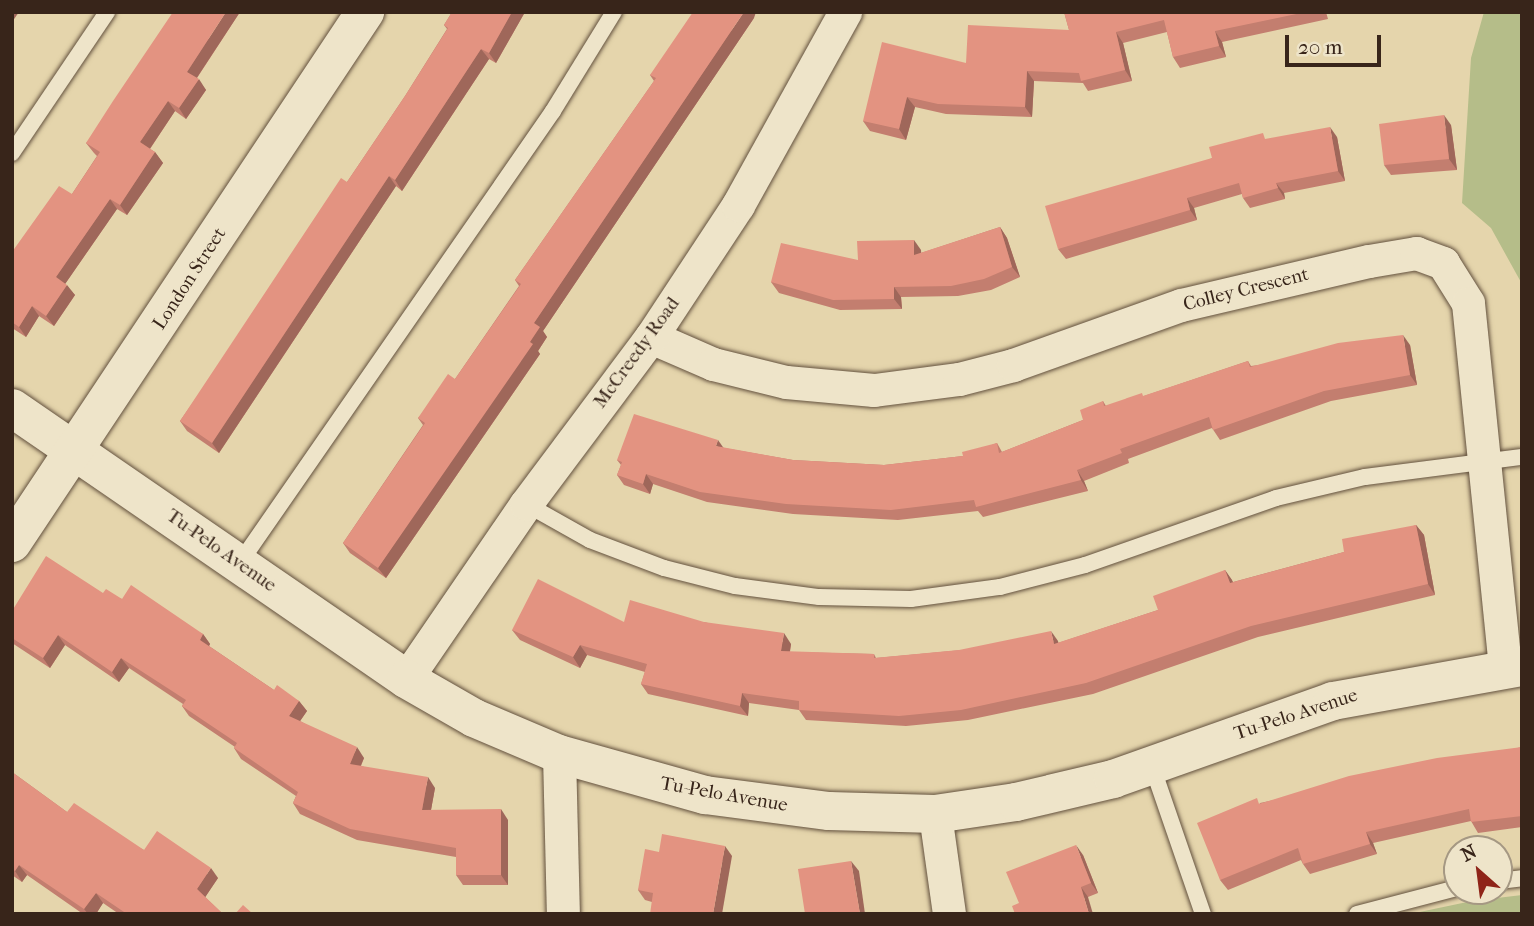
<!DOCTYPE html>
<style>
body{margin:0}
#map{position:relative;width:1534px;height:926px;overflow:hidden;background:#e5d5ac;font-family:"IM FELL French Canon",serif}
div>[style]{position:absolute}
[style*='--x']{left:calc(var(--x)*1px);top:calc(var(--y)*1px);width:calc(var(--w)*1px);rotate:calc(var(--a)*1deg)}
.green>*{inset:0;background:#b5bd89}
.roads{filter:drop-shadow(0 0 2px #63513e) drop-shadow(0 0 2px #63513e)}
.lane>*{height:16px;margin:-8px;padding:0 8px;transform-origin:8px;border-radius:8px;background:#eee4c9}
.street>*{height:33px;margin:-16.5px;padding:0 16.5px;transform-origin:16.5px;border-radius:16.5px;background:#eee4c9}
.secondary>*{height:38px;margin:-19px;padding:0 19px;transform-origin:19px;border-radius:19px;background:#eee4c9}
.wall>*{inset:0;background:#c37e6f}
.shaded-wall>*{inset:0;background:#9f675a}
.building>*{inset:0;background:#e39381}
span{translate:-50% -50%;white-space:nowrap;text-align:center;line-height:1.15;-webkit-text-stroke:5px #eee4c9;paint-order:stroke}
.street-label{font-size:19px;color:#38251a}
.frame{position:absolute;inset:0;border:14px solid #38251a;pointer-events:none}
.north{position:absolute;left:1443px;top:835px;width:70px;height:70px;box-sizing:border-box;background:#eee4c9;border:2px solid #a59883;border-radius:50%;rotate:332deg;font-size:19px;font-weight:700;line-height:28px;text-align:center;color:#38251a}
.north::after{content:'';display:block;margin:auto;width:24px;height:32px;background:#8f2418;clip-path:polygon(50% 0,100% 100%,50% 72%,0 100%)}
.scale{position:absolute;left:1285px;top:35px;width:96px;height:32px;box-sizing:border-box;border:4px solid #38251a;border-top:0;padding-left:9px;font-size:21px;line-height:24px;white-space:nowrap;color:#38251a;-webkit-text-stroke:5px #eee4c9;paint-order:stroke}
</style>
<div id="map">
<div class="green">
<i style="clip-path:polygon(1484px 12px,1522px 12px,1522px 284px,1491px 228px,1462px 203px,1471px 58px)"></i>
<i style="clip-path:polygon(1522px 895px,1522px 914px,1410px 914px,1472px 901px)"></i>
</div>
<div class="roads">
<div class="lane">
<i style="--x:12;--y:153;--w:170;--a:-56"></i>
<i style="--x:526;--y:504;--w:73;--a:29.4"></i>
<i style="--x:590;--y:540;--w:79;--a:20.7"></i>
<i style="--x:664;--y:568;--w:73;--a:14.2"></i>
<i style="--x:735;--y:586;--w:85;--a:7.5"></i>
<i style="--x:819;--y:597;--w:92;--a:1.2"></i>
<i style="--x:911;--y:599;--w:90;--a:-7.7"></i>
<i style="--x:1000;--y:587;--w:88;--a:-14.5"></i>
<i style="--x:1085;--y:565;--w:202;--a:-19.3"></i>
<i style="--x:1276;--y:498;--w:91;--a:-13.3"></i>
<i style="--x:1365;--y:477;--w:158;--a:-7.3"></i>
<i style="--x:239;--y:564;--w:551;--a:-55.27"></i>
<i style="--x:553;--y:111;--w:116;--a:-58.4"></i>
<i style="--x:1152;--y:766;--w:157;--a:71"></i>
<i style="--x:1499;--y:881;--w:23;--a:-7"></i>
<i style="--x:1357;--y:914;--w:103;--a:-14.6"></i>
</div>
<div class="street">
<i style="--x:651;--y:337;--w:68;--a:23.5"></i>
<i style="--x:713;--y:364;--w:75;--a:13.9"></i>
<i style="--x:786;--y:382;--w:88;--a:5.2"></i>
<i style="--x:874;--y:390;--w:86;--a:-7.4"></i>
<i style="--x:959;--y:379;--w:56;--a:-14.5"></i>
<i style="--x:1013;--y:365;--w:178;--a:-19.7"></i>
<i style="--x:1181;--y:305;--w:193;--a:-13.2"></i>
<i style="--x:1369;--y:261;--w:48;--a:-9.7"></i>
<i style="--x:1416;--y:253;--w:29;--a:20"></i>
<i style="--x:1443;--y:263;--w:47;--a:58"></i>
<i style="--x:1468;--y:303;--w:368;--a:84.2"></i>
<i style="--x:406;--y:679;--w:212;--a:-55.6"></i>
<i style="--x:526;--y:504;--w:209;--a:-53.2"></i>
<i style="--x:651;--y:337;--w:158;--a:-56.6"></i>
<i style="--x:738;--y:205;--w:221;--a:-61"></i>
<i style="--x:559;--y:754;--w:160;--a:88.6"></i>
<i style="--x:935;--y:814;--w:101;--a:82"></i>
</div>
<div class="secondary">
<i style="--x:12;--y:408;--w:478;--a:34.5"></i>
<i style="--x:406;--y:679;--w:78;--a:29.8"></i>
<i style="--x:474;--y:718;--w:92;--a:23"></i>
<i style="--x:559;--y:754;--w:152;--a:15.7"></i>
<i style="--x:705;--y:795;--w:125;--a:7.4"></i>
<i style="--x:829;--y:811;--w:106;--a:1.6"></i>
<i style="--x:935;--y:814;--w:82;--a:-8.4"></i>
<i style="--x:1016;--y:802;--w:100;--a:-13.3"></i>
<i style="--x:1113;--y:779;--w:233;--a:-19.5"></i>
<i style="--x:1333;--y:701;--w:192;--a:-10.2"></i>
<i style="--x:12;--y:543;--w:638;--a:-56.38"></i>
</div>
</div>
<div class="wall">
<i style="clip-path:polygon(240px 12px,197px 78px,206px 90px,186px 119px,175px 111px,150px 149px,155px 152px,163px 163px,127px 215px,117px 209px,65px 284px,75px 295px,54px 326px,39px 316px,26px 337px,12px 328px,12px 252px,72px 194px,97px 156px,94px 153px,86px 143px)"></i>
<i style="clip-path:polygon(452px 12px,525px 12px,496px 63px,489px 59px,402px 191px,396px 186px,219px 453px,187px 431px,180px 421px,347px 182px,405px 96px,447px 29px,444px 25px)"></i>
<i style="clip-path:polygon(1064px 12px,1326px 12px,1328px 19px,1222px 42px,1226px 57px,1180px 68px,1173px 57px,1167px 32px,1123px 43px,1132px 81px,1088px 91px,1083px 83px,1034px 81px,1032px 117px,946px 114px,915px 107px,906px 140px,870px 131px,863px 121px,966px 63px,1069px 30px)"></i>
<i style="clip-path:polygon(754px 18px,543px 331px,547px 337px,538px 351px,540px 354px,386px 578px,350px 553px,343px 543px,423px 425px,418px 418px,455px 379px,519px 286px,515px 280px,654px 81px,650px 75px)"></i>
<i style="clip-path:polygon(1451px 125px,1457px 170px,1391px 175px,1384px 165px)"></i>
<i style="clip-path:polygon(1337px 137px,1345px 181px,1284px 193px,1285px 199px,1250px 208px,1243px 198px,1242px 194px,1194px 208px,1197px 220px,1066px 259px,1058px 249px,1212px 158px,1268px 139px)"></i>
<i style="clip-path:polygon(1000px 227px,1007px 238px,1020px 277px,991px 290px,958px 296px,901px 297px,902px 309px,840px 310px,779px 293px,771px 282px,858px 260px,921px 250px,921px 253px)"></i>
<i style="clip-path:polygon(1410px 345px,1417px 385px,1331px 401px,1220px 440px,1212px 428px,1128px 459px,1129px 463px,1084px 481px,1088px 491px,983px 517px,978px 511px,898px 520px,793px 514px,707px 502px,653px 484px,650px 494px,624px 485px,617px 475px,621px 465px,617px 460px,724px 448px,793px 460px,884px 465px,963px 456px,997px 443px,1002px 452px,1083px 420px,1103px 401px,1106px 406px,1144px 396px,1248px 361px,1251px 366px)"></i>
<i style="clip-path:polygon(1416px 525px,1424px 535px,1435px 595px,1258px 637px,1093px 694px,968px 720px,906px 726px,806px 720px,799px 710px,749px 703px,748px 716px,648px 694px,641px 684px,645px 672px,587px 655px,580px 668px,520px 640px,512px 630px,624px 622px,704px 622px,791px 644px,790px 652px,874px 654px,876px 658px,1058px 641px,1058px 643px,1158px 610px,1225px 570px,1233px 582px,1344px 552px)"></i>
<i style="clip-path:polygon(103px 593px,122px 599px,203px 634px,210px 644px,209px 646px,274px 690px,299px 701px,307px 711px,300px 721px,364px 758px,361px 766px,435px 788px,431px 810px,508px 820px,508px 885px,463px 885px,456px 875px,456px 857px,357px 840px,300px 814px,293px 803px,296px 796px,241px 759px,234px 748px,235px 747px,189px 716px,182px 706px,183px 704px,129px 668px,119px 682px,65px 645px,50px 668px,12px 643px,12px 611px)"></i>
<i style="clip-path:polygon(1522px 747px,1522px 827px,1478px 833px,1471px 821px,1373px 843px,1377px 854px,1310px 874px,1303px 864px,1301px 860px,1228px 890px,1220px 880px,1260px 803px)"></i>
<i style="clip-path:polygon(12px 772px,67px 812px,144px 850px,218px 878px,205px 897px,223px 914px,119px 914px,103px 903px,96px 914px,83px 914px,27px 875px,22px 882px,12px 875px)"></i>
<i style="clip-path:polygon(659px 852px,732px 856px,652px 902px,645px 900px,638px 890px)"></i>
<i style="clip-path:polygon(1083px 855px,1098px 893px,1088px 897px,1019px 903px)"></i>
</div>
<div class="shaded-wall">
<i style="clip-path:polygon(12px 12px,19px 12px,12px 22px)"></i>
<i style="clip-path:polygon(226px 12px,240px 12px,194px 82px,187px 72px)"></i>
<i style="clip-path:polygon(512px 12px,525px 12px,496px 63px,489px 53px)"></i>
<i style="clip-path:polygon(744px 12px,756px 12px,754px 18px,543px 331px,547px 337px,538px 351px,540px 354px,386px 578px,378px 568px,530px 342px,534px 323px)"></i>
<i style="clip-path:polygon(1215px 31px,1222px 42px,1226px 57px,1219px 46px)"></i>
<i style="clip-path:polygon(1116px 32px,1123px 43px,1132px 81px,1125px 70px)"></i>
<i style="clip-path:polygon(481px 49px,489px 59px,402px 191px,395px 180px)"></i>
<i style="clip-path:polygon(1027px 71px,1034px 81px,1032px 117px,1025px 107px)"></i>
<i style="clip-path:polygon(199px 79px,206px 90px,186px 119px,179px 108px)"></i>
<i style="clip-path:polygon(907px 97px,915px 107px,906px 140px,899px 129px)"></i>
<i style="clip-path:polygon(168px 101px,175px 111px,147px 153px,140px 142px)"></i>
<i style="clip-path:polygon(1444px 115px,1451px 125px,1457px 170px,1449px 159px)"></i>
<i style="clip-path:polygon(1330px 127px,1337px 137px,1345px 181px,1338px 171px)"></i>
<i style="clip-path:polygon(155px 152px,163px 163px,127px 215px,120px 205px)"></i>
<i style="clip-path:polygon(389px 176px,396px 186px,219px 453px,212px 443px)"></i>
<i style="clip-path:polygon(1276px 183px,1284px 193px,1285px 199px,1278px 188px)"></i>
<i style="clip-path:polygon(1187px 198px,1194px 208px,1197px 220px,1190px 210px)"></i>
<i style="clip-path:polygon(110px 199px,117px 209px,63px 287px,56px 277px)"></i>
<i style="clip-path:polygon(1000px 227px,1007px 238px,1020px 277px,1012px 267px)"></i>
<i style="clip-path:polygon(914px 240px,921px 250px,922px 265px,914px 255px)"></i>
<i style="clip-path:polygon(67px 285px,75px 295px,54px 326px,46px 316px)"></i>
<i style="clip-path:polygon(894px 287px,901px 297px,902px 309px,894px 299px)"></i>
<i style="clip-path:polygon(32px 306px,39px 316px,26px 337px,19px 327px)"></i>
<i style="clip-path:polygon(1403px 335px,1410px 345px,1417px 385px,1410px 375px)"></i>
<i style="clip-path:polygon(718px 440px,725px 450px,716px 446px)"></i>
<i style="clip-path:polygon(1077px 470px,1084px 481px,1088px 491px,1081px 480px)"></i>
<i style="clip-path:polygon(646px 474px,653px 484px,650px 494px,643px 484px)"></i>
<i style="clip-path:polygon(1416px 525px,1424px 535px,1435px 595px,1428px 584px)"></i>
<i style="clip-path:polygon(1225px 570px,1232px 580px,1237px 593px,1230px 583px)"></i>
<i style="clip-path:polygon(1051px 631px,1058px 641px,1061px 655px,1054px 644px)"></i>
<i style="clip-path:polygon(784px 633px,791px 644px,788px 662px,781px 651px)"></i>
<i style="clip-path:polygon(203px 634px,210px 644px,207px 650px,200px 640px)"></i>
<i style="clip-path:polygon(58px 635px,65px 645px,50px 668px,43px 658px)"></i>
<i style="clip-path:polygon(580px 645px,587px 655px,580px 668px,573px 657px)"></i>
<i style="clip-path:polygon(121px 658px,129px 668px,119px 682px,112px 672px)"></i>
<i style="clip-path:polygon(742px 693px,749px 703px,748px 716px,740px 706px)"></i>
<i style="clip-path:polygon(299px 701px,307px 711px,296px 727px,289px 716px)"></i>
<i style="clip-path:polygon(357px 747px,364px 758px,357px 774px,350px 764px)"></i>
<i style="clip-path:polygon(428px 777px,435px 788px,429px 821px,422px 810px)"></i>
<i style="clip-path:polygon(501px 809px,508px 820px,508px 885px,501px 875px)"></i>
<i style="clip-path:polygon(1366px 832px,1373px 843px,1377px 854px,1370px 844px)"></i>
<i style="clip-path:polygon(1076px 845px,1083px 855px,1098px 893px,1091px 883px)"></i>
<i style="clip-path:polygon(725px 846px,732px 856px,722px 914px,713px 914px)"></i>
<i style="clip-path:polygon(851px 861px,859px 871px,865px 914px,860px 914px)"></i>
<i style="clip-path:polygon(19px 865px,27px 875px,22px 882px,15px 871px)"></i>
<i style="clip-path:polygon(211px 868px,218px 878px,204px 899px,197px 889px)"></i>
<i style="clip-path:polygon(1081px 887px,1088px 897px,1093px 914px,1089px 914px)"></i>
<i style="clip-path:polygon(96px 893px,103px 903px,96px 914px,88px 914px,84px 909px)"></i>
</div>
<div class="building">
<i style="clip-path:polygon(173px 12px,226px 12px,187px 72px,199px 79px,179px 108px,168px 101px,140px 142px,155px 152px,120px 205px,110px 199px,56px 277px,67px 285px,46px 316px,32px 306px,19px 327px,12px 322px,12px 252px,59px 186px,72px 194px,100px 152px,86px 143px,113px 101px)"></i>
<i style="clip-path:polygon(452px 12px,512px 12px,489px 53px,481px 49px,395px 180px,389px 176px,212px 443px,180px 421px,341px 178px,347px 182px,405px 96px,448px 28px,444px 25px)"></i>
<i style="clip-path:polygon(693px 12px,744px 12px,534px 323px,540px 327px,530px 342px,533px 344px,378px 568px,343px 543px,425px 423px,418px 418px,448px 374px,455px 379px,521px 284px,515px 280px,656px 78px,650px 75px)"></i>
<i style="clip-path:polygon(1064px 12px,1306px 12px,1215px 31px,1219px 46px,1173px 57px,1164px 20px,1116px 32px,1125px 70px,1081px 81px,1079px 73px,1027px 71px,1025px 107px,938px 104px,907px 97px,899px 129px,863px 121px,882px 42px,966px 63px,968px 25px,1069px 30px)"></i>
<i style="clip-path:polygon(1444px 115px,1449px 159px,1384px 165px,1379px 124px)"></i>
<i style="clip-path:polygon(1330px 127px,1338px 171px,1276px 183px,1278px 188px,1243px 198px,1239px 183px,1187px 198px,1190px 210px,1058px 249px,1045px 206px,1212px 158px,1209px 147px,1263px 133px,1265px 139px)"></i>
<i style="clip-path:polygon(1000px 227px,1012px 267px,984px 279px,951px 286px,894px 287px,894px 299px,833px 300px,771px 282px,781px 243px,858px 260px,857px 241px,914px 240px,914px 255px)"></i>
<i style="clip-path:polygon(1403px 335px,1410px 375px,1324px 391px,1213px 430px,1209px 417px,1120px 449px,1122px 453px,1077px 470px,1081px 480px,976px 507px,974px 500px,891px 510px,786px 504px,700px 492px,646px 474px,643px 484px,617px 475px,622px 462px,617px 460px,634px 414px,718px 440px,716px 446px,793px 460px,884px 465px,963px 456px,962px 452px,997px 443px,999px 453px,1083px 420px,1080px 410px,1103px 401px,1104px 406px,1142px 393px,1143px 396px,1248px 361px,1250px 367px,1338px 343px)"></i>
<i style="clip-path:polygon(1416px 525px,1428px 584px,1251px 626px,1086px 683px,961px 710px,899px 716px,799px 710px,799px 701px,742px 693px,740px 706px,641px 684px,647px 664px,580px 645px,573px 657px,512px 630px,538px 579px,624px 622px,630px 600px,704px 622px,784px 633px,781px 651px,874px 654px,874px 658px,959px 650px,1051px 631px,1054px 644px,1158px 610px,1153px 596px,1225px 570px,1230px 583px,1344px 552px,1342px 539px)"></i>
<i style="clip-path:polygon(46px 556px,103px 593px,106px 589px,122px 599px,131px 585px,203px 634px,200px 640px,274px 690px,277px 685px,299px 701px,289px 716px,357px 747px,350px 764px,428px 777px,422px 810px,501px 809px,501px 875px,456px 875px,456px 848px,350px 829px,293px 803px,298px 792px,234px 748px,237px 743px,182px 706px,186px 700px,121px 658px,112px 672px,58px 635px,43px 658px,12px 638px,12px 611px)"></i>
<i style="clip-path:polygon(1522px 747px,1522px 816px,1471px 822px,1469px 809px,1366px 832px,1370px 844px,1303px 864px,1298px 848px,1220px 880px,1197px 823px,1257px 798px,1259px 804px,1349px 776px,1437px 758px)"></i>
<i style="clip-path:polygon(12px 772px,67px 812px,74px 803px,144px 850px,157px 831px,211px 868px,197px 889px,223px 914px,127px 914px,96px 893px,84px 909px,19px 865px,15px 871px,12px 869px)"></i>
<i style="clip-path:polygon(662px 834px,725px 846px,713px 914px,650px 914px,653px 893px,638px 890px,645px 849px,659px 852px)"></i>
<i style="clip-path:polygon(1076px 845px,1091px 883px,1081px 887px,1089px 914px,1015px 914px,1012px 906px,1019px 903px,1006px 872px)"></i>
<i style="clip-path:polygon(851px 861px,860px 914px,805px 914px,798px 869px)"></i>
<i style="clip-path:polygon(243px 905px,253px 914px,235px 914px)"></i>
</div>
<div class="street-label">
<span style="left:190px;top:279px;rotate:-57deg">London Street</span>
<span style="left:1246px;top:290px;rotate:-14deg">Colley Crescent</span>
<span style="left:637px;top:353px;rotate:-54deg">McCreedy Road</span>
<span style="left:221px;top:551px;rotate:35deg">Tu-Pelo Avenue</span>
<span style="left:1296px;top:715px;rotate:-18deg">Tu-Pelo Avenue</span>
<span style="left:724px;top:795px;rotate:10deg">Tu-Pelo Avenue</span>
</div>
<div class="frame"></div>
<div class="north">N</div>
<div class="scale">20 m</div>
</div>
